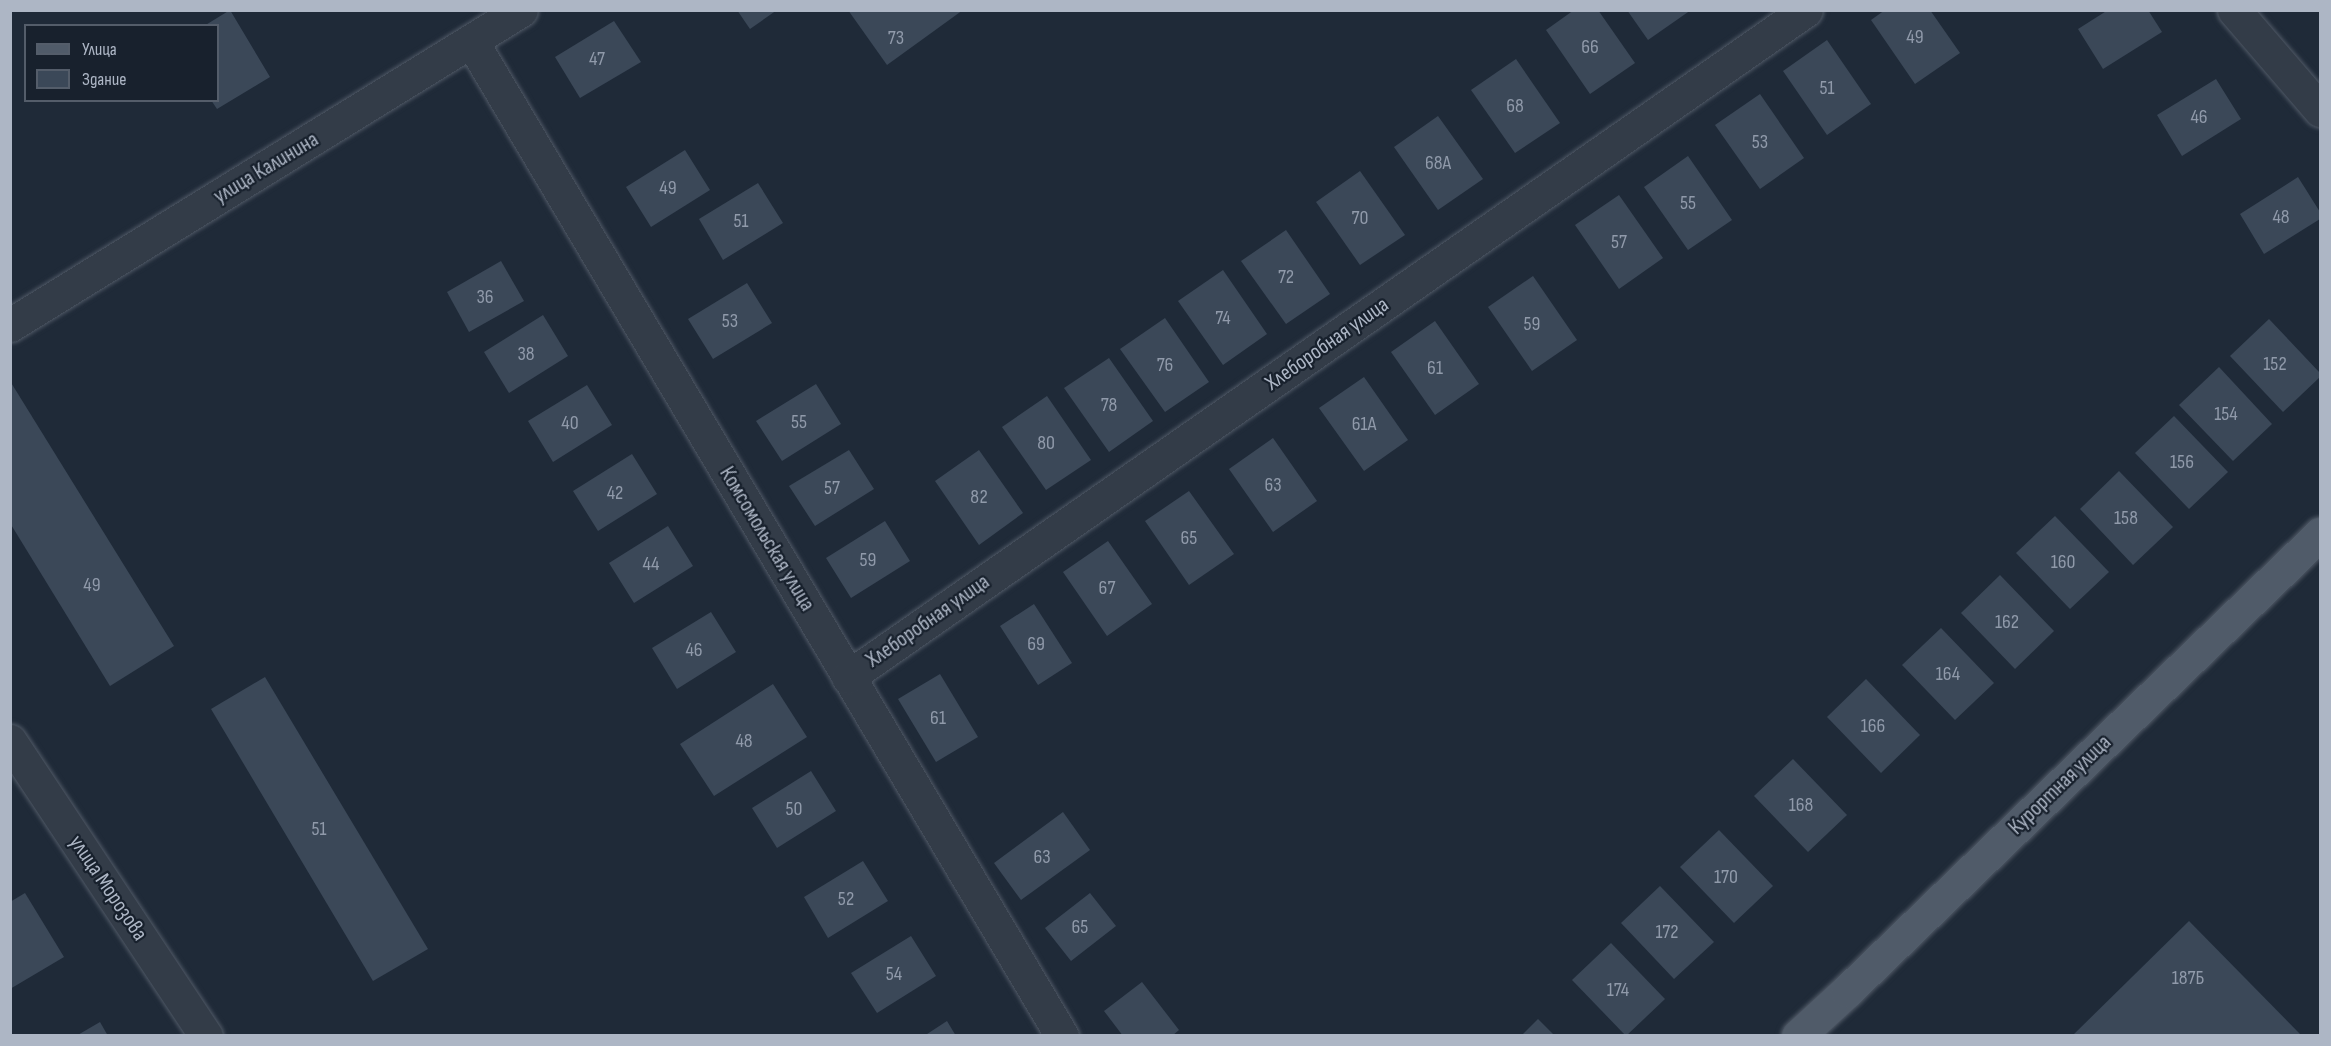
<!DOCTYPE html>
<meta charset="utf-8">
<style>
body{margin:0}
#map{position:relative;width:2331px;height:1046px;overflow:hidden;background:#1f2a38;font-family:"Sofia Sans Condensed",sans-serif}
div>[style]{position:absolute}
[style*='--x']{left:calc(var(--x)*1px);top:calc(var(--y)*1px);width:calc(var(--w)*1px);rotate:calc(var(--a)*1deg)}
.building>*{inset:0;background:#3b4858}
.roads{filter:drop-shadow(0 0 2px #505966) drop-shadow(0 0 2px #505966)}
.minor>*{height:33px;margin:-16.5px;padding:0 16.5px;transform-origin:16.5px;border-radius:16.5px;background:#333c48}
.major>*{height:33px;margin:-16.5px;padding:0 16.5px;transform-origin:16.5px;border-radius:16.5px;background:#505b69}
span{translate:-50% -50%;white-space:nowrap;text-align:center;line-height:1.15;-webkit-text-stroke:4.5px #18212d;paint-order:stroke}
.number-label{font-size:20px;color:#909aaa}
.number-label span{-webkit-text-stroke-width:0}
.street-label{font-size:22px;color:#adb6c5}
.frame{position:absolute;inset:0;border:12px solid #adb6c5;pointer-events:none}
.legend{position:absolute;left:24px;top:24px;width:195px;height:78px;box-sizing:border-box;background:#18212d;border:2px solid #545d6a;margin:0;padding:8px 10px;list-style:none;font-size:18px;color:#adb6c5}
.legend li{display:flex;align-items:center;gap:12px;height:30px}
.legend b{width:30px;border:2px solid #545d6a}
</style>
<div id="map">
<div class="building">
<i style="clip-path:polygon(230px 10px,270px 77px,217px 109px,211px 100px,218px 100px,218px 26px,204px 26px)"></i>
<i style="clip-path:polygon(737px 10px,777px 10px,750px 29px)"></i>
<i style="clip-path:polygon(848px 10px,963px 10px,887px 65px)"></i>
<i style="clip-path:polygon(1574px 10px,1598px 10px,1635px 63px,1590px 94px,1546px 30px)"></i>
<i style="clip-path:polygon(1627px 10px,1691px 10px,1648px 40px)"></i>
<i style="clip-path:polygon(1885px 10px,1930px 10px,1960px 53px,1915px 84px,1871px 20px)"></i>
<i style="clip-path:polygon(2108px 10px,2148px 10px,2162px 32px,2103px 69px,2078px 29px)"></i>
<i style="clip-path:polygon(614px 21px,641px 62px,580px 98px,555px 57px)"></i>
<i style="clip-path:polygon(1827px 40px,1871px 104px,1827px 135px,1783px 71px)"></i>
<i style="clip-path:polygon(1516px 59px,1560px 123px,1515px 153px,1471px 90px)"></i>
<i style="clip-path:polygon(2216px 79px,2241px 119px,2182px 156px,2157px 115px)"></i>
<i style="clip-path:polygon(1760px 94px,1804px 158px,1760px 189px,1715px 125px)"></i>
<i style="clip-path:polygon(1438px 116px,1483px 179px,1438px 210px,1394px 147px)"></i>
<i style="clip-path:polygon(685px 150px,710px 190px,651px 227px,626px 187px)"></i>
<i style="clip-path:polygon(1688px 156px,1732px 220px,1688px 250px,1644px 187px)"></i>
<i style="clip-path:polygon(1360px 171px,1405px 235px,1360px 265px,1316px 202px)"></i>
<i style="clip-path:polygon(2298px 177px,2320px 212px,2320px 219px,2264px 254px,2240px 214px)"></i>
<i style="clip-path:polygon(758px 183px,783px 223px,723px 260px,699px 219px)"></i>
<i style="clip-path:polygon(1619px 195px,1663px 258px,1619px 289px,1575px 225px)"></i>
<i style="clip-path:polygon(1286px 230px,1330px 294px,1286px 324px,1241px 261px)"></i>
<i style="clip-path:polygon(501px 261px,524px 301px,469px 332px,447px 292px)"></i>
<i style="clip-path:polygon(1223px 270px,1267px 334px,1223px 365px,1178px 301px)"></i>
<i style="clip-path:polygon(1533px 276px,1577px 340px,1532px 371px,1488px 307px)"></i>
<i style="clip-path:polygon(747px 283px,772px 323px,713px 359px,688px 319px)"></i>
<i style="clip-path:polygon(543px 315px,568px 356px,509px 393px,484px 352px)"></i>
<i style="clip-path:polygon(1165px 318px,1209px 382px,1165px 412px,1120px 349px)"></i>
<i style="clip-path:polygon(2269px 319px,2320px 373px,2320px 377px,2283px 412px,2230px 356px)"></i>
<i style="clip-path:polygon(1435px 321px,1479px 384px,1435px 415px,1391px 352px)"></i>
<i style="clip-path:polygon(1109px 358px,1153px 421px,1109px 452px,1064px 388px)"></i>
<i style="clip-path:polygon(2219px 367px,2272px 424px,2233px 461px,2179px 405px)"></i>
<i style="clip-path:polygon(1364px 377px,1408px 440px,1364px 471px,1319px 408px)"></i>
<i style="clip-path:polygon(10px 381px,174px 646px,110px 686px,10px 523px)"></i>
<i style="clip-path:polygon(816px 384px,841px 424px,782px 461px,756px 421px)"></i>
<i style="clip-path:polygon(587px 385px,612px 425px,553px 462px,528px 421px)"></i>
<i style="clip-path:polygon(1047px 396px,1091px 460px,1046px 490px,1002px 427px)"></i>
<i style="clip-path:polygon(2174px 416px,2228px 472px,2189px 509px,2135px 453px)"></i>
<i style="clip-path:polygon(1273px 438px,1317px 501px,1273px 532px,1229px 469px)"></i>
<i style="clip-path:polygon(849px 450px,874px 489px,815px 526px,789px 486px)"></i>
<i style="clip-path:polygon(979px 450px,1023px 513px,979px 545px,935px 481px)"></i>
<i style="clip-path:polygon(632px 454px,657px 494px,598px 531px,573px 491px)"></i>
<i style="clip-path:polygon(2119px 471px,2173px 527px,2133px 565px,2080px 509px)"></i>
<i style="clip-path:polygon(1189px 491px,1234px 554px,1189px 585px,1145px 521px)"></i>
<i style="clip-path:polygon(2055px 516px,2109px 572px,2070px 609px,2016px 553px)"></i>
<i style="clip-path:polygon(885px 521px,910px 561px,851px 598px,826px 558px)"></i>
<i style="clip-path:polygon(668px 526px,693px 566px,634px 603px,609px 563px)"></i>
<i style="clip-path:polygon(1108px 541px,1152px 604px,1107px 636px,1063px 572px)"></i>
<i style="clip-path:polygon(2000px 575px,2054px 631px,2015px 669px,1961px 613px)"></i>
<i style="clip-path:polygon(1034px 604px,1072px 663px,1038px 685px,1000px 626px)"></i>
<i style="clip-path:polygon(711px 612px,736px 652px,677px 689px,652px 648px)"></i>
<i style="clip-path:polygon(1941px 628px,1994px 683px,1955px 720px,1902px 665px)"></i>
<i style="clip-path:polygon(940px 674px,978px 737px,936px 762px,898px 699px)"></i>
<i style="clip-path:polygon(265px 677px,428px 949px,373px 981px,211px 709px)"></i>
<i style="clip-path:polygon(1866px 679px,1920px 735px,1881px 773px,1827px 717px)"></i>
<i style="clip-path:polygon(773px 684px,807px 737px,714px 796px,680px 744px)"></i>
<i style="clip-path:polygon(1793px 759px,1847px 815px,1808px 852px,1754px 796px)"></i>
<i style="clip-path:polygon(811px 771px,836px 811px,777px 848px,752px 808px)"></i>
<i style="clip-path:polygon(1063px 812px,1090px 850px,1021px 900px,994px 863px)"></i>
<i style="clip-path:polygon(1719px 830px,1773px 886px,1734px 923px,1680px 867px)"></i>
<i style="clip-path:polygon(863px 861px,888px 901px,828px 938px,804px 897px)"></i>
<i style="clip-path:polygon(1660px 886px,1714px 942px,1674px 979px,1621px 923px)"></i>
<i style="clip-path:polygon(25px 893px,64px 957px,10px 989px,10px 902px)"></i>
<i style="clip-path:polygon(1090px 893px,1116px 926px,1071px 961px,1045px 928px)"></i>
<i style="clip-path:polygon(2189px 921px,2302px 1036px,2072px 1036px)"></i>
<i style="clip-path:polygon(911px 936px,936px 976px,877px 1013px,851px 973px)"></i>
<i style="clip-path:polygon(1611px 943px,1665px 999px,1626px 1036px,1572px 980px)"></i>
<i style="clip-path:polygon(1142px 982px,1179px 1030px,1172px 1036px,1123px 1036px,1104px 1011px)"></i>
<i style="clip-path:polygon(1538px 1019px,1555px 1036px,1521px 1036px)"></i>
<i style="clip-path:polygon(947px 1021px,956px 1036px,924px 1036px)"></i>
<i style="clip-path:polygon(100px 1022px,108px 1036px,76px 1036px)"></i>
</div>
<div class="roads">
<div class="minor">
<i style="--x:2234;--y:10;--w:132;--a:49.3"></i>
<i style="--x:472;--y:42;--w:1156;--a:59.31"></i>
<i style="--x:10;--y:325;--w:600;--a:-31.65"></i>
<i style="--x:848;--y:677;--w:1167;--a:-34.85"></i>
<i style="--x:10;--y:741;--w:354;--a:56.4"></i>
</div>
<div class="major">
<i style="--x:1798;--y:1036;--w:67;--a:-42.6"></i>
<i style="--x:1847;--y:991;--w:658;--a:-44.01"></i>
</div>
</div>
<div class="number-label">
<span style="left:1915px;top:37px">49</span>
<span style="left:896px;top:38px">73</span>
<span style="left:1590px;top:47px">66</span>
<span style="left:597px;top:59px">47</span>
<span style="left:1827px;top:88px">51</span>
<span style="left:1515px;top:106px">68</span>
<span style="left:2199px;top:117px">46</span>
<span style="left:1760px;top:142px">53</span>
<span style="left:1438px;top:163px">68А</span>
<span style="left:668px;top:188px">49</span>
<span style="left:1688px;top:203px">55</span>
<span style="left:2281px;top:217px">48</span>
<span style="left:1360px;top:218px">70</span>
<span style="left:741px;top:221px">51</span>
<span style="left:1619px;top:242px">57</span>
<span style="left:1286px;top:277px">72</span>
<span style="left:485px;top:297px">36</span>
<span style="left:1223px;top:318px">74</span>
<span style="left:730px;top:321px">53</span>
<span style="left:1532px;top:324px">59</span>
<span style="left:526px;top:354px">38</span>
<span style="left:2275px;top:364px">152</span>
<span style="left:1165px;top:365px">76</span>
<span style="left:1435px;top:368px">61</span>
<span style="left:1109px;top:405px">78</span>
<span style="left:2226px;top:414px">154</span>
<span style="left:799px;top:422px">55</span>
<span style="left:570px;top:423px">40</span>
<span style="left:1364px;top:424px">61А</span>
<span style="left:1046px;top:443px">80</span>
<span style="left:2182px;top:462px">156</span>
<span style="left:1273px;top:485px">63</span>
<span style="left:832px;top:488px">57</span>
<span style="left:615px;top:493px">42</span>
<span style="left:979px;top:497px">82</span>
<span style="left:2126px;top:518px">158</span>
<span style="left:1189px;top:538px">65</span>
<span style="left:868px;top:560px">59</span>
<span style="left:2063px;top:562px">160</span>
<span style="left:651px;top:564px">44</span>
<span style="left:92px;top:585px">49</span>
<span style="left:1107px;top:588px">67</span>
<span style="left:2007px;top:622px">162</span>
<span style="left:1036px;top:644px">69</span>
<span style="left:694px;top:650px">46</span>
<span style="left:1948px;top:674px">164</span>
<span style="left:938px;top:718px">61</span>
<span style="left:1873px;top:726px">166</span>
<span style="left:744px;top:741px">48</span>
<span style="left:1801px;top:805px">168</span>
<span style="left:794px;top:809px">50</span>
<span style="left:319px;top:829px">51</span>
<span style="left:1042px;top:857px">63</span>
<span style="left:1726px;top:877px">170</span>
<span style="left:846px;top:899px">52</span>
<span style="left:1080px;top:927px">65</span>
<span style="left:1667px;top:932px">172</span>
<span style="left:894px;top:974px">54</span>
<span style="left:2188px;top:978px">187Б</span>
<span style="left:1618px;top:990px">174</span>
</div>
<div class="street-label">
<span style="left:266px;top:168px;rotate:-31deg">улица Калинина</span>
<span style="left:1327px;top:344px;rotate:-35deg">Хлеборобная улица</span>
<span style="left:767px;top:539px;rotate:59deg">Комсомольская улица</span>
<span style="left:928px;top:621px;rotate:-35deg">Хлеборобная улица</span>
<span style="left:2060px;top:785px;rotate:-44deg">Курортная улица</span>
<span style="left:108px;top:888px;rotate:56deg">улица Морозова</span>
</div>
<div class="frame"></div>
<ul class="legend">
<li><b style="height:8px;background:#505b69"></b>Улица</li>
<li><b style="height:16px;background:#3b4858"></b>Здание</li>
</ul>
</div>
